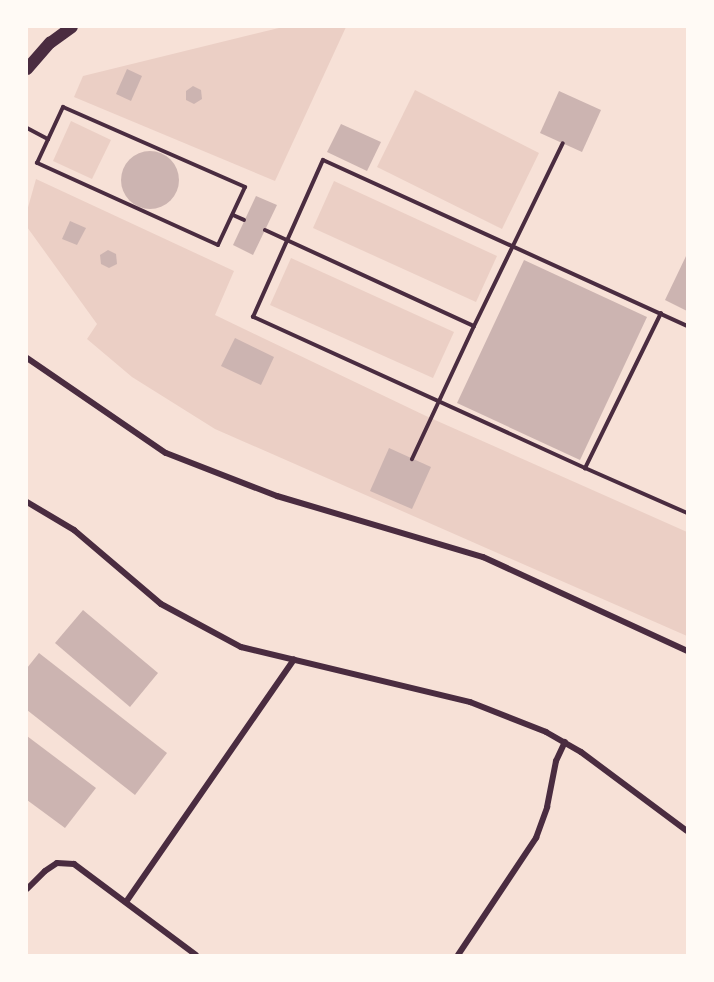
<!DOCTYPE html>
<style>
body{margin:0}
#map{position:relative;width:714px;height:982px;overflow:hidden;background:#f7e1d7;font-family:"Exo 2",sans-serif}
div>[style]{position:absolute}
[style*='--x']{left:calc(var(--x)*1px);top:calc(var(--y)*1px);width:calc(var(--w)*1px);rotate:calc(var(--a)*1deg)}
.green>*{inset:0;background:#ebcfc5}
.building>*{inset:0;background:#ccb4b1}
.round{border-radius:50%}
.path>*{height:4px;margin:-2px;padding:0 2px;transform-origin:2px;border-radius:2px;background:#4a2c40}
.minor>*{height:6px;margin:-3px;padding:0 3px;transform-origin:3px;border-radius:3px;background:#4a2c40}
.secondary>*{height:12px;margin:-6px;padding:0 6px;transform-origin:6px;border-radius:6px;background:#4a2c40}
span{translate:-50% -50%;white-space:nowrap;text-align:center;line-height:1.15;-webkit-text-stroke:4.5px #fffaf5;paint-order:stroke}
.frame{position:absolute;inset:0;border:28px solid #fffaf5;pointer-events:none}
</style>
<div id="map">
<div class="green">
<i style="clip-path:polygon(283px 27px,346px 27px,275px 181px,74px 97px,83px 76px)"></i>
<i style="clip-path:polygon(415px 90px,539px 153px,502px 229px,377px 167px)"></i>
<i style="clip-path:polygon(71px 121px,111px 140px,92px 179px,53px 161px)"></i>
<i style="clip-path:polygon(36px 179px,234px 271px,215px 315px,426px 416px,687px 532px,687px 636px,215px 429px,132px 377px,87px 339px,97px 324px,27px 227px,27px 211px)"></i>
<i style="clip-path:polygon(334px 181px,497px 256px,476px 302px,313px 228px)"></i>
<i style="clip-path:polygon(291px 258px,454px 332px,433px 378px,270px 305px)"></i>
</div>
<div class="building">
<i style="clip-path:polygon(127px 69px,142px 76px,131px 101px,116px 94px)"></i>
<i style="clip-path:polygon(193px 86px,201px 90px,202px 99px,194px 104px,186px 100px,186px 91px)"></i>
<i style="clip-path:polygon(559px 91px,601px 110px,582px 152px,540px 133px)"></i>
<i style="clip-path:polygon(341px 124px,381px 142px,367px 171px,327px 152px)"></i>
<i class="round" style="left:121px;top:151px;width:58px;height:58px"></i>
<i style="clip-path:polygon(256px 196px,277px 205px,253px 255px,233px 245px)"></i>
<i style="clip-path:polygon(70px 221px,86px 228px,77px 245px,62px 239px)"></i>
<i style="clip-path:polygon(108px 250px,116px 254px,117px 264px,109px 268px,101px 264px,100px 255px)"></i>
<i style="clip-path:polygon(687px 254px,687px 311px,665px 300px)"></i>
<i style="clip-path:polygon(524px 260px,647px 317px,580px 460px,457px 403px)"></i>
<i style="clip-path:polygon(235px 338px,274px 357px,261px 385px,221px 366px)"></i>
<i style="clip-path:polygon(389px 448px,431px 467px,412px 509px,370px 491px)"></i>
<i style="clip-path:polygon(83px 610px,158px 673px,130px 707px,55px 643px)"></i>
<i style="clip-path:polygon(39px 653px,167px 753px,135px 795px,27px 710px,27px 668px)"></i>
<i style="clip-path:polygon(27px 736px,96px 788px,65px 828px,27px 800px)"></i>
</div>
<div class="path">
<i style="--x:63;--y:107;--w:199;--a:23.7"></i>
<i style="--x:245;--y:187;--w:64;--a:115"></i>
<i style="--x:218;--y:245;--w:199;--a:-155.6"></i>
<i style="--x:37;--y:163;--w:62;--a:-65.1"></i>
<i style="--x:27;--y:128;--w:24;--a:28"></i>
<i style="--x:233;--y:215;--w:12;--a:24"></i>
<i style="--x:265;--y:230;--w:230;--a:24.7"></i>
<i style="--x:474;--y:326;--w:147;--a:115"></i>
<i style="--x:661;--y:313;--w:173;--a:116.1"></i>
<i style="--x:585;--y:468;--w:111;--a:23.8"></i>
<i style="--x:474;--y:326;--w:203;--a:-64.1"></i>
<i style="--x:585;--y:468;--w:365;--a:-155.5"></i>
<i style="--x:253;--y:317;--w:172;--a:-66"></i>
<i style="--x:323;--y:160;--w:400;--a:24.5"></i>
</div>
<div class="minor">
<i style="--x:27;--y:358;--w:168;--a:34.4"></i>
<i style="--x:166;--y:453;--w:119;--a:21.2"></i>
<i style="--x:277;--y:496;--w:215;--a:16.5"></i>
<i style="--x:483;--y:557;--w:225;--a:24.7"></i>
<i style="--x:27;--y:502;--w:55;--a:30.8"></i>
<i style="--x:74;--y:530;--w:114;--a:40.4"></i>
<i style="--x:161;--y:604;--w:91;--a:28.3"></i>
<i style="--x:241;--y:647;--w:236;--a:13.5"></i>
<i style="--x:470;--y:702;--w:82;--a:21.5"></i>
<i style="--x:546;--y:732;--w:40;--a:29.7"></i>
<i style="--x:581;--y:752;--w:132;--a:36.7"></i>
<i style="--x:27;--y:889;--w:25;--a:-45"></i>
<i style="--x:45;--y:871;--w:14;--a:-34"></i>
<i style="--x:57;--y:863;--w:17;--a:3"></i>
<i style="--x:74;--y:864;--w:152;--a:36.7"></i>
<i style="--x:126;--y:902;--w:295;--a:-55.3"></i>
<i style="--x:458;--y:955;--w:141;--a:-56.3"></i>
<i style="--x:536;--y:838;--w:33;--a:-70"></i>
<i style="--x:547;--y:807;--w:47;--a:-78.9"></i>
<i style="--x:556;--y:761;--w:21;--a:-65"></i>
</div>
<div class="secondary">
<i style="--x:27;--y:69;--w:35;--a:-49"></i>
<i style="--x:50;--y:43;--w:27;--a:-36"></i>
</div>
<div class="frame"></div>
</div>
